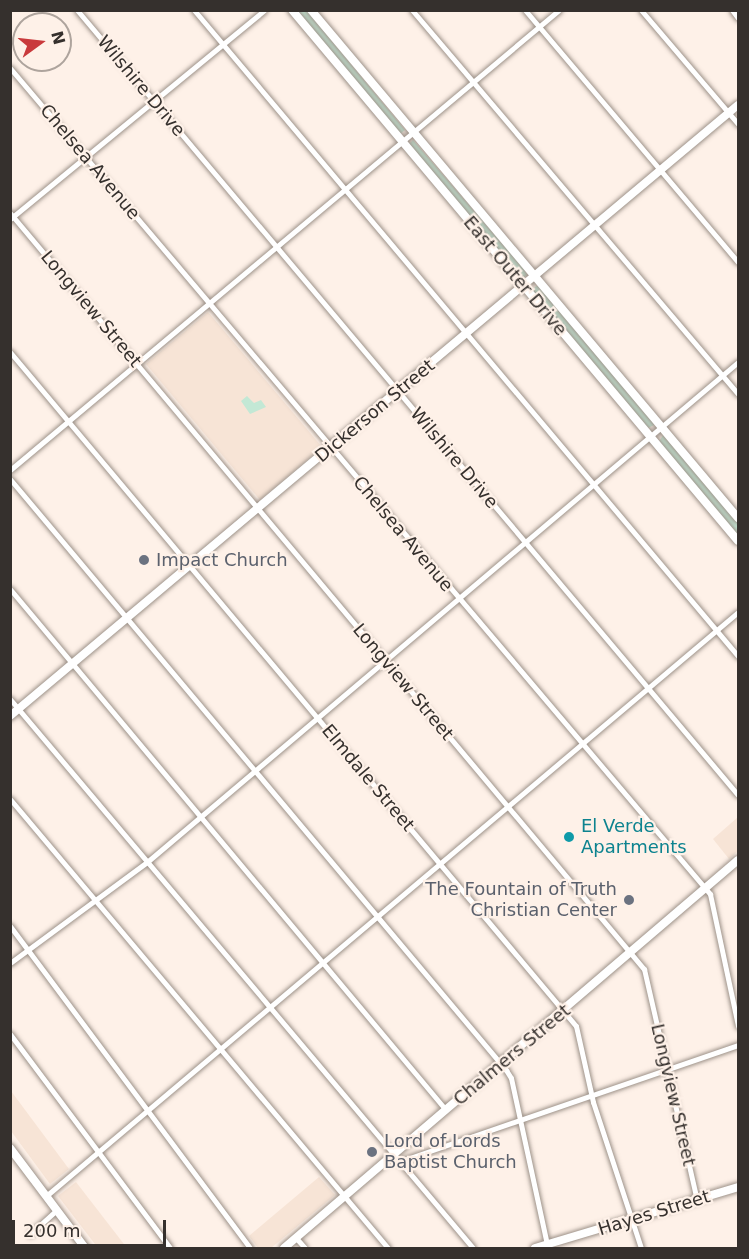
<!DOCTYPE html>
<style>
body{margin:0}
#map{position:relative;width:749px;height:1259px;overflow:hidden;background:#fef1e8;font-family:"DejaVu Sans",sans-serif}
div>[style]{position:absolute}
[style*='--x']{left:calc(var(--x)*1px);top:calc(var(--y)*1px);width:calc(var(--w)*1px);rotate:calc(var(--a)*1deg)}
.built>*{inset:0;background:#f7e4d6}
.green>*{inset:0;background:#c3e8d5}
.roads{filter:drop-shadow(0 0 2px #9d9289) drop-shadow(0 0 2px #9d9289)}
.street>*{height:5px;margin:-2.5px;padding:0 2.5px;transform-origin:2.5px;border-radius:2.5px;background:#fff}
.secondary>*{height:8px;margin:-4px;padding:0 4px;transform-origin:4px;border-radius:4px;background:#fff}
.dots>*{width:16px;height:16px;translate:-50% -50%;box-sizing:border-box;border:3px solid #fef1e8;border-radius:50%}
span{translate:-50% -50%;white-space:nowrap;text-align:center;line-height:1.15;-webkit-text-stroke:4.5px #fef1e8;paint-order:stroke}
.street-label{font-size:18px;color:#35302d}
.worship-label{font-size:18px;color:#5b616d}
.left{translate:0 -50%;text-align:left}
.right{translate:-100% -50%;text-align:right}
.culture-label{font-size:18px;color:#0d838f}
.frame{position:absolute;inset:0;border:12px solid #35302d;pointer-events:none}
.north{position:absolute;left:12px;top:12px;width:60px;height:60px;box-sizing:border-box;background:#fef1e8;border:2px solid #aea49d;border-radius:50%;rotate:75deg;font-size:16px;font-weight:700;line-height:24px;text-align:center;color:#35302d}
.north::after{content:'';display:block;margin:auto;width:21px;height:27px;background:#c93a3c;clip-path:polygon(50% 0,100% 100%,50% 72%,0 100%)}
.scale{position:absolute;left:12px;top:1220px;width:154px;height:27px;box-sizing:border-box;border:3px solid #35302d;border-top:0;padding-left:8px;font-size:18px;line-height:21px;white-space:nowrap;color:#35302d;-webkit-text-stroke:4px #fef1e8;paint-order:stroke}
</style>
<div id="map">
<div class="built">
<i style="clip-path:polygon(208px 312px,322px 447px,260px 500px,146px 364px)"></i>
<i style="clip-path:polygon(738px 817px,738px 851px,729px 859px,713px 839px)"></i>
<i style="clip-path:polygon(11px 1091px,69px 1169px,50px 1184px,11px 1131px)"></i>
<i style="clip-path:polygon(319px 1177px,335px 1195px,271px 1248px,258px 1248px,249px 1236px)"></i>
<i style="clip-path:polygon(76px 1182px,127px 1248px,98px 1248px,58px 1196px)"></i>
</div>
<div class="green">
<i style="clip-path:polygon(296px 11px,307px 11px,405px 130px,400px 134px)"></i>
<i style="clip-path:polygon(413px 140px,524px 269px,527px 275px,521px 279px,409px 144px)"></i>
<i style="clip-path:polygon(538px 285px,654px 423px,654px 425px,648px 428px,531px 290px)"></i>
<i style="clip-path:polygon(247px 396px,254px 403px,261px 400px,266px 407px,250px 414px,241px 401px)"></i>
<i style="clip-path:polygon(663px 435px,738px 522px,738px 536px,659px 442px)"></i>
</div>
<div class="roads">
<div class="street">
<i style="--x:77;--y:10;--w:1026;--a:49.9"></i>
<i style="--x:194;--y:10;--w:845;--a:49.9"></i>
<i style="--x:412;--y:10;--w:504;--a:49.67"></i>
<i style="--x:525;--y:10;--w:330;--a:49.8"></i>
<i style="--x:641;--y:10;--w:150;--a:49.6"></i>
<i style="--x:732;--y:10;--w:10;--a:53"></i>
<i style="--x:10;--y:68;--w:1083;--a:49.72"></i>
<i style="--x:710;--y:894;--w:135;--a:78"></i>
<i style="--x:10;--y:213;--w:987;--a:50.02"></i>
<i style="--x:644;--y:969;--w:237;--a:77.1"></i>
<i style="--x:10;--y:219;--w:329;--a:-39.4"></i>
<i style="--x:10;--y:352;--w:880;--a:49.98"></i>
<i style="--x:576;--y:1026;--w:78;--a:77.4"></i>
<i style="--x:593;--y:1102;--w:154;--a:71.8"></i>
<i style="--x:10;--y:470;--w:716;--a:-39.96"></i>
<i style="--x:10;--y:479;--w:772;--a:49.99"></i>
<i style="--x:506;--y:1070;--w:9;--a:58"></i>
<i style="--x:511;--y:1078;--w:171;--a:77.8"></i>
<i style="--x:10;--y:589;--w:679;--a:50.08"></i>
<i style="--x:10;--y:699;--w:718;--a:49.86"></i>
<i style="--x:10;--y:799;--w:587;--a:49.91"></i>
<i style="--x:10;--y:926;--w:402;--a:53.3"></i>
<i style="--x:10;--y:963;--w:170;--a:-36.4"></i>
<i style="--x:147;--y:862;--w:774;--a:-40.23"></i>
<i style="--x:10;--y:1034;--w:267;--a:53.2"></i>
<i style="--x:398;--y:1162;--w:360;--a:-19"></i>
<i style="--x:46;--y:1196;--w:905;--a:-40.16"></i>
<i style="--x:30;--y:1234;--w:36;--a:-42"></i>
<i style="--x:296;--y:1238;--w:13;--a:48"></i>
</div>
<div class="secondary">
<i style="--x:292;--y:10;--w:693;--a:49.97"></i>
<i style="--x:311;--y:10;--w:664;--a:49.95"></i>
<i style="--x:10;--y:716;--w:950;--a:-40.01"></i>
<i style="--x:10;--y:1148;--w:125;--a:53.1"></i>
<i style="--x:284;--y:1248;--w:597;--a:-40.52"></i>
<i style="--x:535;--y:1248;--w:212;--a:-16.7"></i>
</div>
</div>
<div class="dots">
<i style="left:144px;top:560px;background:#6b7280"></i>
<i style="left:569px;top:837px;background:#0f9aa8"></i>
<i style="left:629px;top:900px;background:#6b7280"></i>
<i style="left:372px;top:1152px;background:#6b7280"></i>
</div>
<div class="street-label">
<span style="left:141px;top:86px;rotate:50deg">Wilshire Drive</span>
<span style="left:90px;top:162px;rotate:50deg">Chelsea Avenue</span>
<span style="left:515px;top:276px;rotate:50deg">East Outer Drive</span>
<span style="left:91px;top:309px;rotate:50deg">Longview Street</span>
<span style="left:375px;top:411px;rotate:-40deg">Dickerson Street</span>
<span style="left:454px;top:458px;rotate:50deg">Wilshire Drive</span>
<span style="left:403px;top:534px;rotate:50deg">Chelsea Avenue</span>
<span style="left:403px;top:682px;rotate:50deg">Longview Street</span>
<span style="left:368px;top:778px;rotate:50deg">Elmdale Street</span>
<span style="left:512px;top:1055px;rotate:-40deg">Chalmers Street</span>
<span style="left:673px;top:1095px;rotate:77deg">Longview Street</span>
<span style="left:654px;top:1213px;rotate:-17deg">Hayes Street</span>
</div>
<div class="worship-label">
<span class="left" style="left:156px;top:560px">Impact Church</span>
<span class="right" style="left:617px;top:900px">The Fountain of Truth<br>Christian Center</span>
<span class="left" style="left:384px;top:1152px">Lord of Lords<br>Baptist Church</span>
</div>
<div class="culture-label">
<span class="left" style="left:581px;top:837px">El Verde<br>Apartments</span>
</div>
<div class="frame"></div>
<div class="north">N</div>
<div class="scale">200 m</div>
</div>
